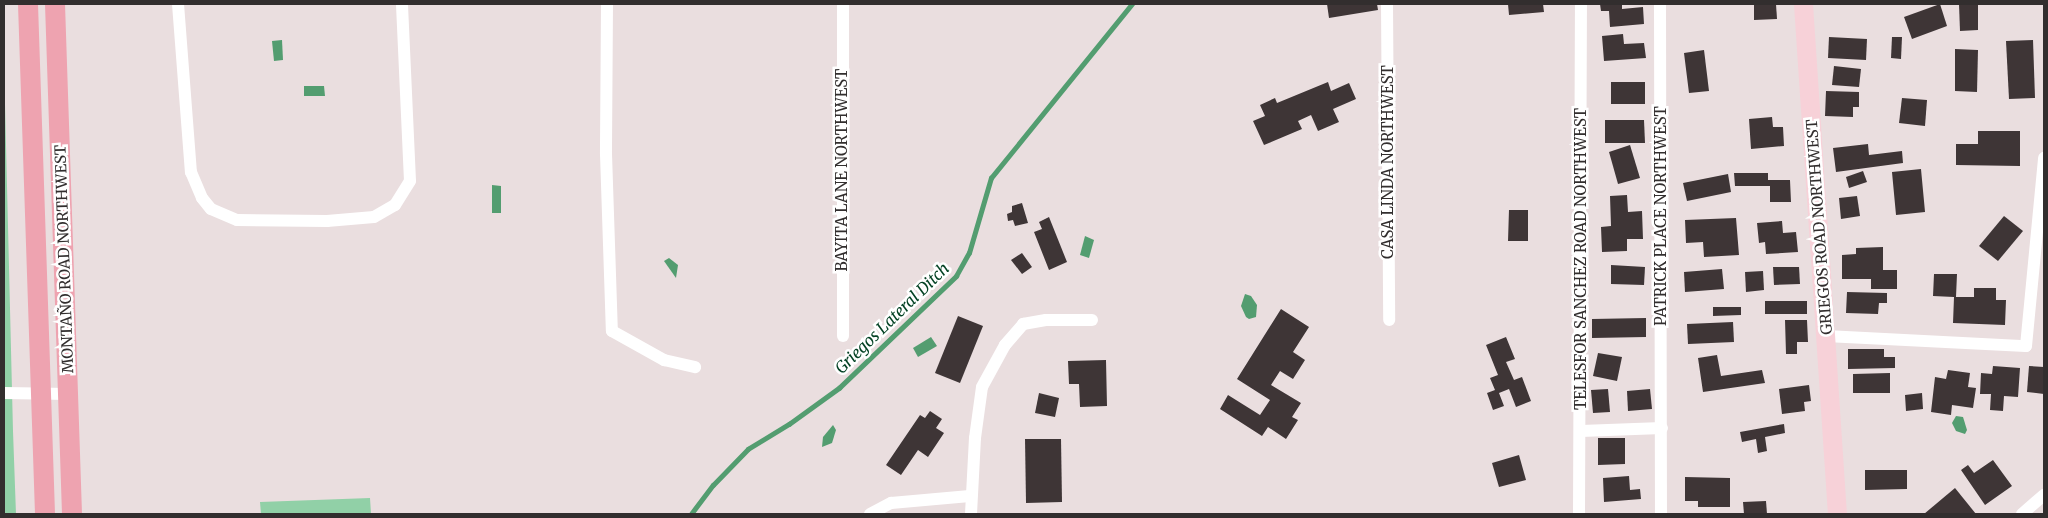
<!DOCTYPE html>
<meta charset="utf-8">
<style>
body{margin:0}
#map{position:relative;width:2048px;height:518px;overflow:hidden;background:#eadedf;font-family:Merriweather,serif}
div>[style]{position:absolute}
[style*='--x']{left:calc(var(--x)*1px);top:calc(var(--y)*1px);width:calc(var(--w)*1px);rotate:calc(var(--a)*1deg)}
.green>*{inset:0;background:#91d0a7}
.water>*{inset:0;background:#539d70}
.stream>*{height:4.5px;margin:-2.25px;padding:0 2.25px;transform-origin:2.25px;border-radius:2.25px;background:#539d70}
.building>*{inset:0;background:#3e3536}
.minor>*{height:12px;margin:-6px;padding:0 6px;transform-origin:6px;border-radius:6px;background:#fff}
.secondary>*{height:19px;margin:-9.5px;padding:0 9.5px;transform-origin:9.5px;border-radius:9.5px;background:#f7d1d8}
.primary>*{height:20px;margin:-10px;padding:0 10px;transform-origin:10px;border-radius:10px;background:#eea3b0}
span{translate:-50% -50%;white-space:nowrap;text-align:center;line-height:1.15;-webkit-text-stroke:5px #fff;paint-order:stroke}
.street-label{font-size:15px;color:#322e2e}
.water-label{font-size:16px;color:#044224;font-style:italic}
.frame{position:absolute;inset:0;border:5px solid #322e2e;pointer-events:none}
</style>
<div id="map">
<div class="green">
<i style="clip-path:polygon(4px 63px,13px 431px,16px 514px,4px 514px)"></i>
<i style="clip-path:polygon(370px 498px,371px 514px,261px 514px,260px 502px)"></i>
</div>
<div class="water">
<i style="clip-path:polygon(282px 40px,283px 60px,274px 61px,272px 41px)"></i>
<i style="clip-path:polygon(304px 86px,324px 86px,325px 96px,304px 96px)"></i>
<i style="clip-path:polygon(492px 185px,501px 186px,501px 213px,492px 213px)"></i>
<i style="clip-path:polygon(1085px 236px,1094px 240px,1089px 258px,1080px 255px)"></i>
<i style="clip-path:polygon(669px 258px,678px 265px,676px 278px,664px 261px)"></i>
<i style="clip-path:polygon(1245px 294px,1251px 296px,1257px 305px,1256px 317px,1249px 319px,1246px 317px,1241px 306px)"></i>
<i style="clip-path:polygon(931px 337px,937px 346px,918px 357px,913px 348px)"></i>
<i style="clip-path:polygon(1956px 416px,1963px 417px,1967px 430px,1965px 434px,1956px 431px,1952px 423px)"></i>
<i style="clip-path:polygon(833px 425px,836px 430px,832px 443px,822px 447px,823px 437px)"></i>
</div>
<div class="stream">
<i style="--x:691;--y:514;--w:36;--a:-53"></i>
<i style="--x:713;--y:485;--w:50;--a:-45.8"></i>
<i style="--x:748;--y:449;--w:48;--a:-31.4"></i>
<i style="--x:789;--y:424;--w:62;--a:-35.8"></i>
<i style="--x:839;--y:388;--w:162;--a:-43.7"></i>
<i style="--x:956;--y:276;--w:26;--a:-61"></i>
<i style="--x:969;--y:253;--w:78;--a:-73.7"></i>
<i style="--x:991;--y:178;--w:224;--a:-51"></i>
</div>
<div class="building">
<i style="clip-path:polygon(1327px 4px,1377px 4px,1378px 10px,1329px 18px)"></i>
<i style="clip-path:polygon(1508px 4px,1543px 4px,1544px 12px,1509px 15px)"></i>
<i style="clip-path:polygon(1600px 4px,1622px 4px,1622px 9px,1643px 7px,1644px 24px,1610px 27px,1609px 11px,1601px 11px)"></i>
<i style="clip-path:polygon(1754px 4px,1776px 4px,1777px 19px,1754px 20px)"></i>
<i style="clip-path:polygon(1940px 4px,1947px 26px,1912px 39px,1904px 17px)"></i>
<i style="clip-path:polygon(1959px 4px,1978px 4px,1978px 30px,1960px 31px)"></i>
<i style="clip-path:polygon(1623px 34px,1624px 44px,1644px 43px,1646px 58px,1604px 61px,1602px 36px)"></i>
<i style="clip-path:polygon(1829px 37px,1867px 39px,1866px 60px,1828px 58px)"></i>
<i style="clip-path:polygon(1892px 37px,1902px 37px,1901px 59px,1891px 58px)"></i>
<i style="clip-path:polygon(2033px 40px,2035px 98px,2009px 99px,2006px 41px)"></i>
<i style="clip-path:polygon(1955px 49px,1978px 50px,1977px 92px,1955px 91px)"></i>
<i style="clip-path:polygon(1704px 50px,1709px 91px,1689px 93px,1684px 53px)"></i>
<i style="clip-path:polygon(1834px 66px,1861px 69px,1859px 87px,1832px 85px)"></i>
<i style="clip-path:polygon(1328px 82px,1331px 91px,1349px 83px,1356px 99px,1333px 109px,1339px 122px,1318px 131px,1311px 115px,1298px 121px,1302px 129px,1264px 145px,1253px 121px,1265px 116px,1260px 105px,1275px 98px,1277px 103px)"></i>
<i style="clip-path:polygon(1611px 82px,1645px 82px,1645px 104px,1611px 104px)"></i>
<i style="clip-path:polygon(1826px 91px,1859px 92px,1859px 107px,1853px 107px,1853px 117px,1825px 116px)"></i>
<i style="clip-path:polygon(1902px 98px,1927px 100px,1925px 126px,1899px 123px)"></i>
<i style="clip-path:polygon(1772px 117px,1773px 127px,1783px 127px,1784px 146px,1751px 149px,1749px 119px)"></i>
<i style="clip-path:polygon(1605px 120px,1644px 120px,1645px 143px,1605px 143px)"></i>
<i style="clip-path:polygon(1978px 131px,2020px 131px,2020px 166px,1956px 165px,1956px 144px,1978px 144px)"></i>
<i style="clip-path:polygon(1868px 144px,1869px 155px,1902px 151px,1903px 163px,1836px 172px,1833px 148px)"></i>
<i style="clip-path:polygon(1630px 145px,1640px 178px,1618px 184px,1609px 152px)"></i>
<i style="clip-path:polygon(1921px 169px,1925px 212px,1896px 215px,1892px 172px)"></i>
<i style="clip-path:polygon(1863px 171px,1867px 182px,1849px 188px,1846px 177px)"></i>
<i style="clip-path:polygon(1734px 173px,1768px 173px,1768px 180px,1790px 180px,1791px 202px,1770px 202px,1770px 186px,1735px 186px)"></i>
<i style="clip-path:polygon(1728px 174px,1731px 192px,1687px 201px,1683px 183px)"></i>
<i style="clip-path:polygon(1627px 195px,1628px 212px,1642px 211px,1643px 239px,1627px 239px,1627px 251px,1602px 252px,1601px 227px,1611px 226px,1610px 196px)"></i>
<i style="clip-path:polygon(1857px 196px,1860px 216px,1841px 219px,1839px 198px)"></i>
<i style="clip-path:polygon(1022px 203px,1028px 223px,1015px 226px,1013px 220px,1008px 221px,1007px 214px,1012px 212px,1012px 206px)"></i>
<i style="clip-path:polygon(1509px 210px,1528px 210px,1528px 241px,1508px 241px)"></i>
<i style="clip-path:polygon(2004px 216px,2023px 231px,1998px 261px,1979px 246px)"></i>
<i style="clip-path:polygon(1049px 217px,1067px 262px,1049px 270px,1034px 232px,1042px 229px,1039px 222px)"></i>
<i style="clip-path:polygon(1736px 218px,1739px 255px,1704px 257px,1703px 242px,1686px 243px,1685px 220px)"></i>
<i style="clip-path:polygon(1782px 221px,1783px 233px,1796px 232px,1798px 252px,1766px 254px,1765px 242px,1759px 243px,1757px 223px)"></i>
<i style="clip-path:polygon(1883px 247px,1883px 270px,1897px 270px,1897px 289px,1871px 289px,1871px 279px,1842px 279px,1842px 255px,1856px 254px,1856px 248px)"></i>
<i style="clip-path:polygon(1022px 253px,1032px 267px,1022px 274px,1011px 260px)"></i>
<i style="clip-path:polygon(1611px 265px,1645px 267px,1644px 285px,1611px 284px)"></i>
<i style="clip-path:polygon(1773px 267px,1799px 267px,1800px 284px,1774px 285px)"></i>
<i style="clip-path:polygon(1722px 269px,1724px 289px,1685px 292px,1684px 272px)"></i>
<i style="clip-path:polygon(1763px 271px,1764px 290px,1746px 292px,1745px 272px)"></i>
<i style="clip-path:polygon(1934px 274px,1957px 274px,1956px 297px,1974px 297px,1974px 288px,1996px 288px,1996px 300px,2006px 300px,2005px 325px,1953px 323px,1954px 297px,1933px 296px)"></i>
<i style="clip-path:polygon(1847px 292px,1887px 293px,1887px 303px,1879px 303px,1878px 314px,1846px 313px)"></i>
<i style="clip-path:polygon(1765px 301px,1807px 301px,1807px 314px,1765px 314px)"></i>
<i style="clip-path:polygon(1713px 307px,1741px 307px,1741px 315px,1713px 316px)"></i>
<i style="clip-path:polygon(1281px 309px,1309px 327px,1293px 352px,1305px 360px,1293px 379px,1280px 371px,1271px 385px,1301px 403px,1292px 417px,1298px 420px,1286px 439px,1268px 427px,1262px 436px,1220px 409px,1228px 395px,1260px 415px,1270px 400px,1237px 379px)"></i>
<i style="clip-path:polygon(958px 316px,983px 326px,960px 383px,935px 373px)"></i>
<i style="clip-path:polygon(1646px 318px,1646px 337px,1592px 338px,1592px 319px)"></i>
<i style="clip-path:polygon(1785px 320px,1807px 320px,1808px 342px,1797px 342px,1797px 354px,1786px 354px)"></i>
<i style="clip-path:polygon(1733px 322px,1734px 342px,1688px 344px,1687px 324px)"></i>
<i style="clip-path:polygon(1506px 337px,1515px 359px,1506px 362px,1514px 380px,1522px 377px,1531px 401px,1516px 407px,1509px 389px,1499px 393px,1504px 406px,1493px 410px,1487px 393px,1495px 390px,1490px 378px,1498px 375px,1486px 345px)"></i>
<i style="clip-path:polygon(1848px 349px,1884px 349px,1884px 357px,1895px 357px,1895px 368px,1848px 369px)"></i>
<i style="clip-path:polygon(1598px 353px,1622px 357px,1617px 381px,1593px 376px)"></i>
<i style="clip-path:polygon(1717px 355px,1721px 376px,1762px 370px,1765px 383px,1703px 392px,1698px 358px)"></i>
<i style="clip-path:polygon(1106px 360px,1107px 406px,1080px 407px,1079px 384px,1069px 384px,1068px 361px)"></i>
<i style="clip-path:polygon(1993px 366px,2020px 368px,2018px 397px,2004px 396px,2003px 411px,1990px 410px,1991px 394px,1980px 394px,1981px 373px,1992px 374px)"></i>
<i style="clip-path:polygon(2029px 366px,2044px 367px,2044px 394px,2027px 392px)"></i>
<i style="clip-path:polygon(1948px 370px,1970px 373px,1968px 387px,1976px 388px,1973px 408px,1952px 405px,1951px 415px,1931px 412px,1935px 377px,1946px 379px)"></i>
<i style="clip-path:polygon(1890px 373px,1890px 393px,1853px 393px,1853px 374px)"></i>
<i style="clip-path:polygon(1809px 385px,1811px 401px,1804px 402px,1805px 411px,1782px 414px,1779px 389px)"></i>
<i style="clip-path:polygon(1608px 389px,1610px 412px,1593px 413px,1591px 390px)"></i>
<i style="clip-path:polygon(1650px 389px,1652px 409px,1628px 411px,1627px 391px)"></i>
<i style="clip-path:polygon(1039px 393px,1059px 398px,1055px 417px,1035px 413px)"></i>
<i style="clip-path:polygon(1922px 393px,1923px 409px,1906px 411px,1905px 395px)"></i>
<i style="clip-path:polygon(930px 411px,942px 419px,936px 428px,944px 433px,928px 457px,918px 450px,901px 475px,886px 465px,920px 415px,925px 418px)"></i>
<i style="clip-path:polygon(1784px 424px,1785px 433px,1765px 437px,1767px 451px,1758px 453px,1756px 439px,1742px 442px,1740px 432px)"></i>
<i style="clip-path:polygon(1598px 438px,1625px 438px,1625px 464px,1598px 465px)"></i>
<i style="clip-path:polygon(1025px 439px,1061px 439px,1062px 502px,1026px 503px)"></i>
<i style="clip-path:polygon(1519px 455px,1526px 480px,1499px 487px,1492px 463px)"></i>
<i style="clip-path:polygon(1993px 460px,2012px 486px,1985px 505px,1961px 470px,1968px 465px,1974px 473px)"></i>
<i style="clip-path:polygon(1865px 470px,1907px 470px,1907px 489px,1865px 490px)"></i>
<i style="clip-path:polygon(1629px 476px,1630px 490px,1640px 489px,1641px 499px,1604px 502px,1603px 478px)"></i>
<i style="clip-path:polygon(1685px 477px,1730px 478px,1730px 507px,1698px 507px,1698px 501px,1685px 501px)"></i>
<i style="clip-path:polygon(1955px 488px,1976px 514px,1924px 514px)"></i>
<i style="clip-path:polygon(1766px 501px,1767px 514px,1744px 514px,1743px 502px)"></i>
</div>
<div class="minor">
<i style="--x:178;--y:4;--w:169;--a:85.6"></i>
<i style="--x:191;--y:172;--w:28;--a:67"></i>
<i style="--x:202;--y:198;--w:14;--a:51"></i>
<i style="--x:211;--y:209;--w:28;--a:23"></i>
<i style="--x:237;--y:220;--w:90;--a:0.6"></i>
<i style="--x:327;--y:221;--w:47;--a:-4.9"></i>
<i style="--x:374;--y:217;--w:24;--a:-30"></i>
<i style="--x:395;--y:205;--w:28;--a:-58"></i>
<i style="--x:410;--y:181;--w:177;--a:-92.6"></i>
<i style="--x:607;--y:4;--w:150;--a:90.4"></i>
<i style="--x:606;--y:154;--w:177;--a:88.1"></i>
<i style="--x:612;--y:331;--w:60;--a:29.1"></i>
<i style="--x:664;--y:360;--w:32;--a:13"></i>
<i style="--x:843;--y:4;--w:332;--a:90"></i>
<i style="--x:1387;--y:4;--w:316;--a:89.6"></i>
<i style="--x:1660;--y:4;--w:510;--a:89.89"></i>
<i style="--x:1826;--y:336;--w:200;--a:2.9"></i>
<i style="--x:2026;--y:346;--w:189;--a:-84.5"></i>
<i style="--x:4;--y:393;--w:65;--a:0.9"></i>
<i style="--x:1581;--y:431;--w:81;--a:-2.1"></i>
<i style="--x:870;--y:514;--w:24;--a:-28"></i>
<i style="--x:891;--y:503;--w:79;--a:-5.1"></i>
<i style="--x:971;--y:514;--w:76;--a:-87"></i>
<i style="--x:975;--y:438;--w:51;--a:-82.2"></i>
<i style="--x:982;--y:387;--w:48;--a:-61.3"></i>
<i style="--x:1005;--y:345;--w:28;--a:-49"></i>
<i style="--x:1023;--y:324;--w:23;--a:-10"></i>
<i style="--x:1046;--y:320;--w:46;--a:0"></i>
<i style="--x:1579;--y:514;--w:510;--a:-89.78"></i>
<i style="--x:2022;--y:514;--w:29;--a:-41"></i>
</div>
<div class="secondary">
<i style="--x:1803;--y:4;--w:511;--a:86.19"></i>
</div>
<div class="primary">
<i style="--x:28;--y:4;--w:510;--a:88.09"></i>
<i style="--x:55;--y:4;--w:510;--a:88.09"></i>
</div>
<div class="street-label">
<span style="left:1388px;top:162px;rotate:-90deg">CASA LINDA NORTHWEST</span>
<span style="left:842px;top:170px;rotate:-90deg">BAYITA LANE NORTHWEST</span>
<span style="left:1661px;top:216px;rotate:-90deg">PATRICK PLACE NORTHWEST</span>
<span style="left:1819px;top:227px;rotate:-94deg">GRIEGOS ROAD NORTHWEST</span>
<span style="left:64px;top:259px;rotate:-92deg">MONTAÑO ROAD NORTHWEST</span>
<span style="left:1581px;top:259px;rotate:-90deg">TELESFOR SANCHEZ ROAD NORTHWEST</span>
</div>
<div class="water-label">
<span style="left:892px;top:318px;rotate:-44deg">Griegos Lateral Ditch</span>
</div>
<div class="frame"></div>
</div>
